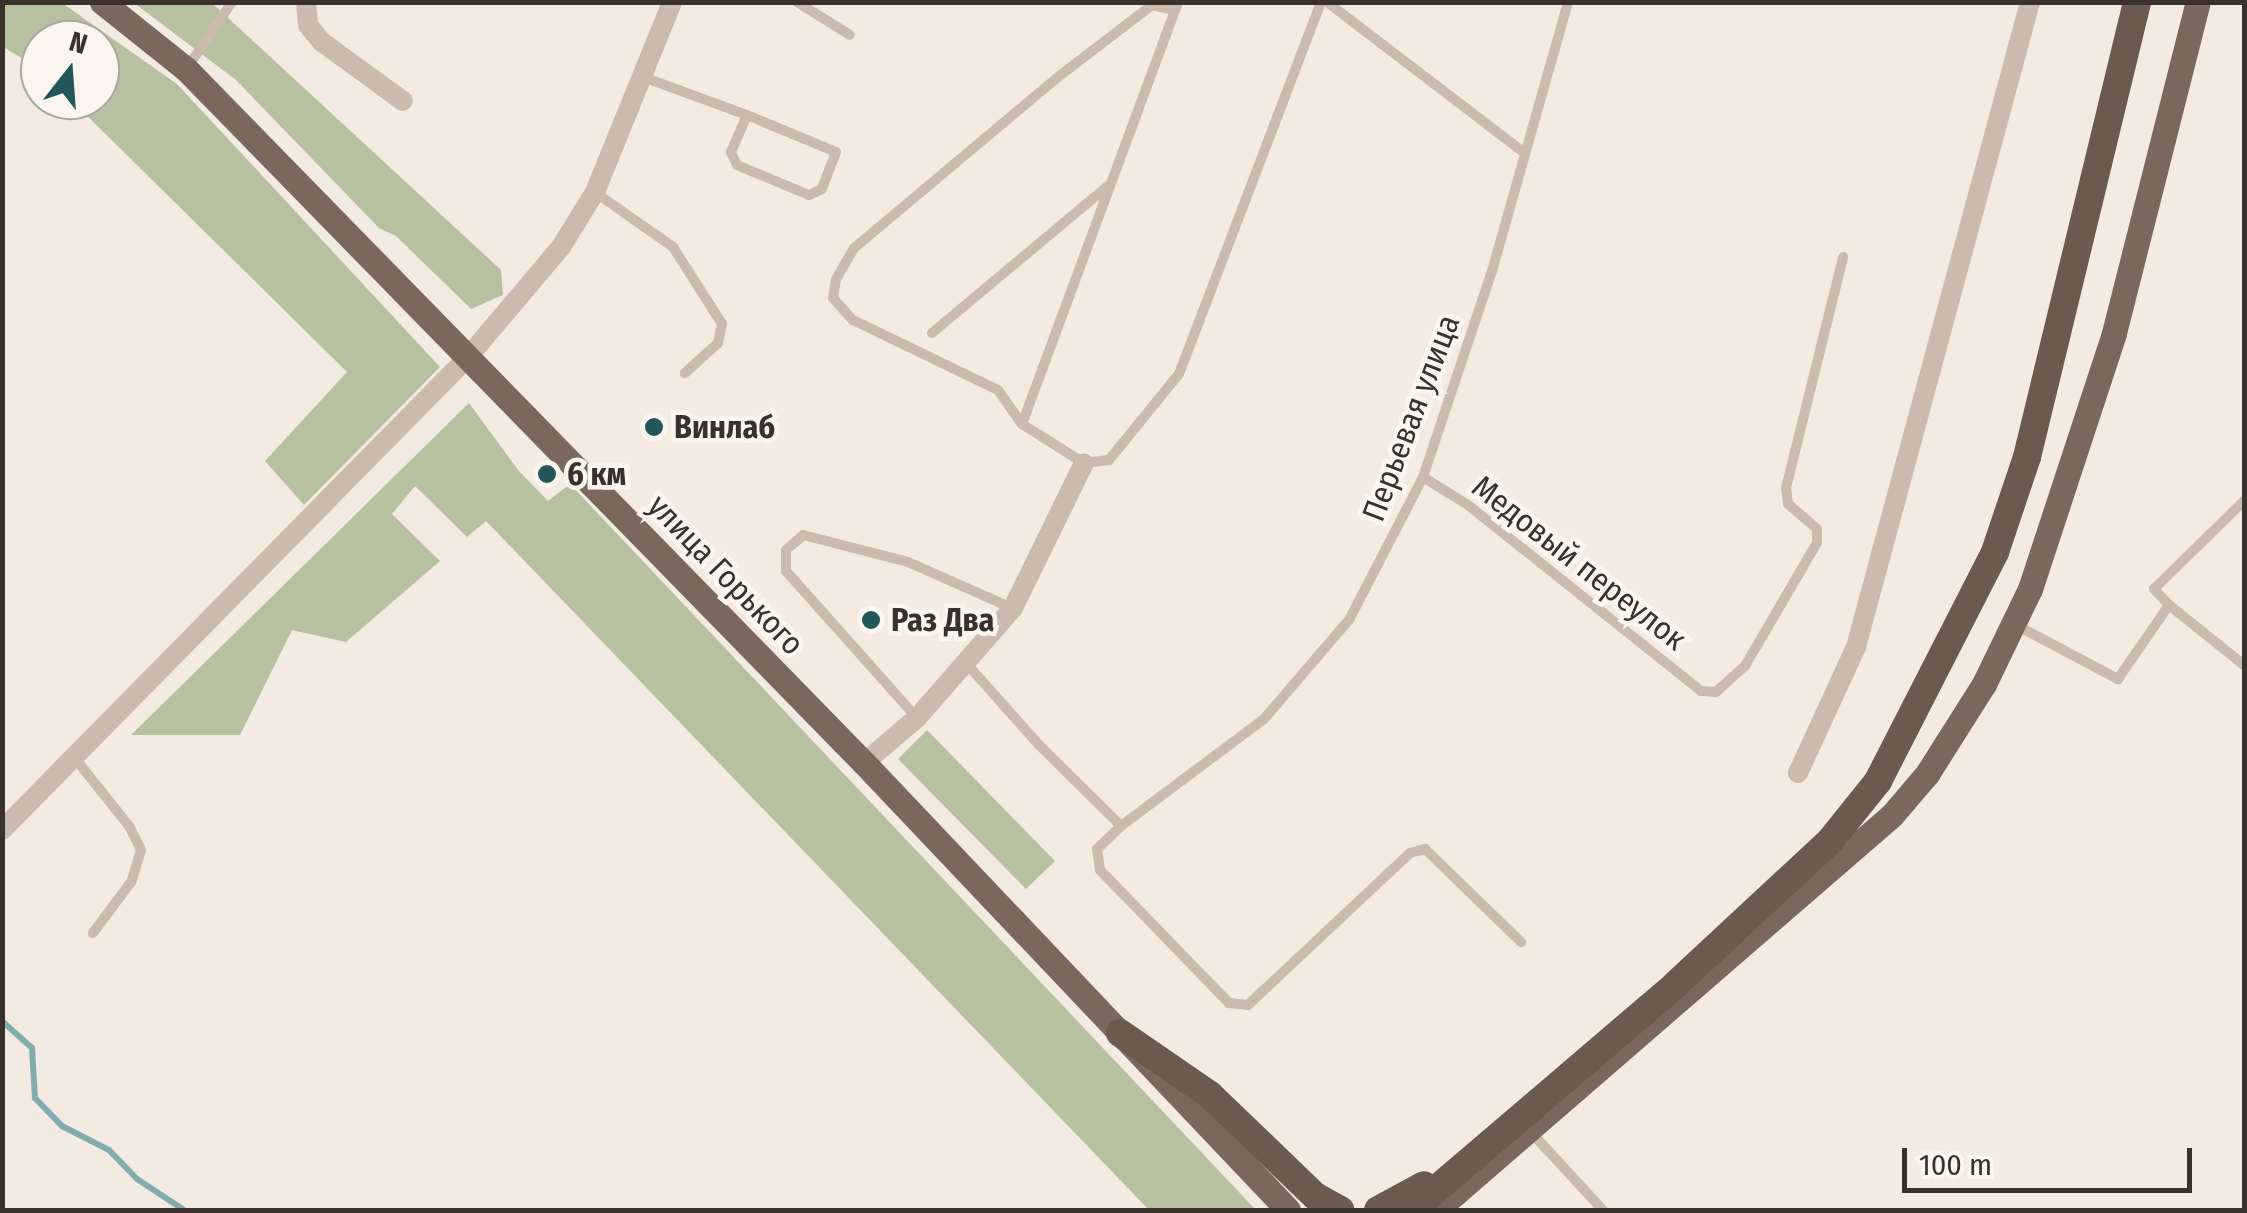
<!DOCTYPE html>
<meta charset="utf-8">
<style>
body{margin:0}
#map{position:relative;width:2247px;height:1213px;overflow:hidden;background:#f3ebe2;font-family:"Fira Sans Condensed",sans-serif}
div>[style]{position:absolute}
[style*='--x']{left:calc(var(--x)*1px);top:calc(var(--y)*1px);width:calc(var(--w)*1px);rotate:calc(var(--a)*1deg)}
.green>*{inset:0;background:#b7c1a2}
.stream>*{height:6px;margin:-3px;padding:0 3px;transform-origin:3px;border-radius:3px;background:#82acae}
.service>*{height:10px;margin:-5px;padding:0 5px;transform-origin:5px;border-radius:5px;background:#cbbbae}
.minor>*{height:20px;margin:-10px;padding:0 10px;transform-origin:10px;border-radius:10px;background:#cbbbae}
.primary>*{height:25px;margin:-12.5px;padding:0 12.5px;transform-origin:12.5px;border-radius:12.5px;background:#7a685e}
.trunk>*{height:28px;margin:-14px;padding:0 14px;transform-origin:14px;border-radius:14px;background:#6a5a50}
.dots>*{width:28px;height:28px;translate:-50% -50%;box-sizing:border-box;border:5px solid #faf5ee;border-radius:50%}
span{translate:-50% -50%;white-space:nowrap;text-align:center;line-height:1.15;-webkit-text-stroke:9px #faf5ee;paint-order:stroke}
.street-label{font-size:32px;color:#3a302c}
.poi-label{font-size:32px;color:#3a302c;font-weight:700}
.left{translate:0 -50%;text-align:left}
.frame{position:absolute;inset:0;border:5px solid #3a302c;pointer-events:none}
.north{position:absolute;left:20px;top:20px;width:100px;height:100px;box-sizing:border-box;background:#faf5ee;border:2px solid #ada6a0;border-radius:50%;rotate:17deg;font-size:28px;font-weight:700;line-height:40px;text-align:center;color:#3a302c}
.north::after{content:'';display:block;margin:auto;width:35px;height:45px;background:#235659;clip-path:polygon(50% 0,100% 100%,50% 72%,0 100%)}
.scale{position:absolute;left:1902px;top:1148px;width:290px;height:45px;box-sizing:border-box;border:5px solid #3a302c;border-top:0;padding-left:12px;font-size:30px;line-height:35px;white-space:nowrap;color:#3a302c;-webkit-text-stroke:8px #faf5ee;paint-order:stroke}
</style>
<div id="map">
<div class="green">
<i style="clip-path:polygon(3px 2px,62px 3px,177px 84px,440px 367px,304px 505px,265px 461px,347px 372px,71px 100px,100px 100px,100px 40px,40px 40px,40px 69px,3px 47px)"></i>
<i style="clip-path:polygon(134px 3px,212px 3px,501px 270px,503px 295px,471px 309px,396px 236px,379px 228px,236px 80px)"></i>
<i style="clip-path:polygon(469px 403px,518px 470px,548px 501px,570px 484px,1256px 1210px,1149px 1210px,486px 521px,467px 537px,415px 486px,392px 514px,440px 561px,346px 642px,292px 630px,240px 735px,131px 735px)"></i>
<i style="clip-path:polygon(927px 730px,1055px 861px,1026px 889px,898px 759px)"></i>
</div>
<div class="stream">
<i style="--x:2;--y:1021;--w:40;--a:42"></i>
<i style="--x:32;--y:1048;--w:50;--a:86.6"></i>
<i style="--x:35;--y:1098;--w:39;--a:46"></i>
<i style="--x:62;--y:1126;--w:53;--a:27.1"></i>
<i style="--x:109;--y:1150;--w:40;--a:46"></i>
<i style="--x:137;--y:1179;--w:56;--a:33.4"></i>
</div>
<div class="service">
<i style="--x:797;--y:2;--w:62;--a:31.9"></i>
<i style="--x:1327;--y:2;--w:245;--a:37.4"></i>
<i style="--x:1175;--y:10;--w:24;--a:-168"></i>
<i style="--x:1152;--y:5;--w:118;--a:142.5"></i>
<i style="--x:1058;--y:77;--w:266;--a:140"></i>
<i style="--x:854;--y:248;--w:36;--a:120"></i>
<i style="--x:836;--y:279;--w:19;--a:99"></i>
<i style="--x:833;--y:298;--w:30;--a:48"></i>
<i style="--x:853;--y:320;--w:161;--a:25.8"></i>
<i style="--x:998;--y:390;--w:42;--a:54.8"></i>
<i style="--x:1022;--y:424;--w:73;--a:32.2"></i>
<i style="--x:1084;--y:463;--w:25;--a:-7"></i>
<i style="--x:1109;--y:460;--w:111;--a:-50.9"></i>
<i style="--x:1179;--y:374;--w:398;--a:-69.1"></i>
<i style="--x:187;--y:68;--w:80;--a:-55.7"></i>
<i style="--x:643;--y:77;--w:111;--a:20.1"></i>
<i style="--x:747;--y:115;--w:96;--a:22.6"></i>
<i style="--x:836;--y:152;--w:40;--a:111"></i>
<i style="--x:822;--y:189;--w:14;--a:155"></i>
<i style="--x:809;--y:195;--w:78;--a:-157.4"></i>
<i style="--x:737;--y:165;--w:14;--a:-115"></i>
<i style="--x:731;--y:152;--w:40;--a:-66.6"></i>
<i style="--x:596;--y:193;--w:94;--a:35"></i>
<i style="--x:673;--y:247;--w:91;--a:57.5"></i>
<i style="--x:722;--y:324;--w:19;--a:102"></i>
<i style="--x:718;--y:343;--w:45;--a:137.7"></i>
<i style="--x:932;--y:333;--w:229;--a:-39.9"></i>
<i style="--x:1022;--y:424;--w:450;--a:-69.7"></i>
<i style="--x:1423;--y:477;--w:53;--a:31.9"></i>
<i style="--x:1468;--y:505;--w:298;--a:38.6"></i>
<i style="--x:1701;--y:691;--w:15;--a:4"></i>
<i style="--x:1716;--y:692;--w:39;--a:-42"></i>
<i style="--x:1745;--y:666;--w:143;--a:-59.7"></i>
<i style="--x:1817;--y:543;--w:14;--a:-90"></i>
<i style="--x:1817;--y:529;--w:38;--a:-139"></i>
<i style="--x:1788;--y:504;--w:16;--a:-97"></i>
<i style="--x:1786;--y:488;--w:238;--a:-76.1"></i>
<i style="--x:2169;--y:605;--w:22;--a:-133"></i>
<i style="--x:2154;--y:589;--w:126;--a:-44.4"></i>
<i style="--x:2014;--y:624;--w:118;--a:27.9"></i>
<i style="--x:2118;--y:679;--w:90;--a:-55.4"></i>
<i style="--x:2169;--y:605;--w:96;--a:38.7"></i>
<i style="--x:966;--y:663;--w:110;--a:48.3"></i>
<i style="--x:1039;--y:745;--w:115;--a:44.6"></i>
<i style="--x:1121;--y:826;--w:179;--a:-36.8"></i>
<i style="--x:1264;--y:719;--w:130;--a:-49.4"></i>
<i style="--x:1349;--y:620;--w:161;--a:-62.6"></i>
<i style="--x:1423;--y:477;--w:217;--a:-71.5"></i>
<i style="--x:1492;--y:271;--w:280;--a:-74.2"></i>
<i style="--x:917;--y:718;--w:197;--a:-131.7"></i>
<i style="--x:786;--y:571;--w:21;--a:-90"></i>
<i style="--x:786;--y:550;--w:23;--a:-41"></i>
<i style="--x:803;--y:535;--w:108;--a:14.4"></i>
<i style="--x:908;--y:562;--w:114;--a:23.9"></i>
<i style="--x:74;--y:757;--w:88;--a:51.4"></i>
<i style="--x:129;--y:826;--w:27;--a:63"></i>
<i style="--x:141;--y:850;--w:34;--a:107"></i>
<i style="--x:131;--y:882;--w:64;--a:126.7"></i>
<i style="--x:1121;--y:826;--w:33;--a:136"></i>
<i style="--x:1097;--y:849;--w:21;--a:82"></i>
<i style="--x:1100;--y:870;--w:185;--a:45.9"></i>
<i style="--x:1229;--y:1003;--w:19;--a:6"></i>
<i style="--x:1248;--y:1005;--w:222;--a:-43.2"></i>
<i style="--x:1410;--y:853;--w:16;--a:-15"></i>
<i style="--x:1425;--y:849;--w:134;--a:44.1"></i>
<i style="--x:1530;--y:1131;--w:108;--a:47.3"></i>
</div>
<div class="minor">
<i style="--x:306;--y:2;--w:23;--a:85"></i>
<i style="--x:308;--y:25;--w:22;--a:51"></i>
<i style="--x:322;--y:42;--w:100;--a:36.1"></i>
<i style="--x:864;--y:763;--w:70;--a:-40.3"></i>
<i style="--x:917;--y:718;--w:146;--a:-48.9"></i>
<i style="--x:1013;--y:608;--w:161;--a:-63.9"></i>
<i style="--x:1798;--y:773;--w:139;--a:-65.3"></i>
<i style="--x:1856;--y:647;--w:668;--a:-74.9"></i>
<i style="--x:2;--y:830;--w:664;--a:-45.43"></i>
<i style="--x:468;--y:357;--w:144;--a:-49.8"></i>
<i style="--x:561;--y:247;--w:65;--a:-58.3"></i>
<i style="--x:595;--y:192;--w:205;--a:-67.9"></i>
</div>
<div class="primary">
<i style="--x:102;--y:2;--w:107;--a:38.6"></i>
<i style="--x:186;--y:69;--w:970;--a:45.67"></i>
<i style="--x:864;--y:763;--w:616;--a:46.51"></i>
<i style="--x:1436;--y:1210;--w:603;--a:-40.9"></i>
<i style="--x:1892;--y:815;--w:54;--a:-49.5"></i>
<i style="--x:1927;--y:774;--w:107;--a:-57.7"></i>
<i style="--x:1984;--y:684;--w:106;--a:-64.2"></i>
<i style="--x:2030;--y:589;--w:269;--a:-71.8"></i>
<i style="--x:2114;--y:333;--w:341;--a:-75.8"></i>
</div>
<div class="trunk">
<i style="--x:1120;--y:1033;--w:109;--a:34.6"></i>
<i style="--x:1210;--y:1095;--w:146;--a:43.9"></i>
<i style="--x:1315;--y:1196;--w:29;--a:29"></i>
<i style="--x:1378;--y:1210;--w:52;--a:-28.5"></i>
<i style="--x:1412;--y:1210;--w:346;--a:-40.5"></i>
<i style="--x:1675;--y:985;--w:212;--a:-42.9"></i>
<i style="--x:1830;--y:841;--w:77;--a:-51.3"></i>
<i style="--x:1878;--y:781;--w:257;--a:-62.9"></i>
<i style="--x:1995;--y:552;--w:100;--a:-71.4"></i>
<i style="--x:2027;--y:457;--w:468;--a:-76.4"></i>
</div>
<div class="dots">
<i style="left:654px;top:427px;background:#235659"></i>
<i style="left:547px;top:474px;background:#235659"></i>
<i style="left:871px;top:620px;background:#235659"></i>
</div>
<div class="street-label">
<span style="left:1411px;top:418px;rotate:-69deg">Перьевая улица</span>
<span style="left:1579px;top:563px;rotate:38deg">Медовый переулок</span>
<span style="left:726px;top:575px;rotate:46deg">улица Горького</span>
</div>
<div class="poi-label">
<span class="left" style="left:674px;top:427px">Винлаб</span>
<span class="left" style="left:567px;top:474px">6 км</span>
<span class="left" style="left:891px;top:620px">Раз Два</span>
</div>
<div class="frame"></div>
<div class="north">N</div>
<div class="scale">100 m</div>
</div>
